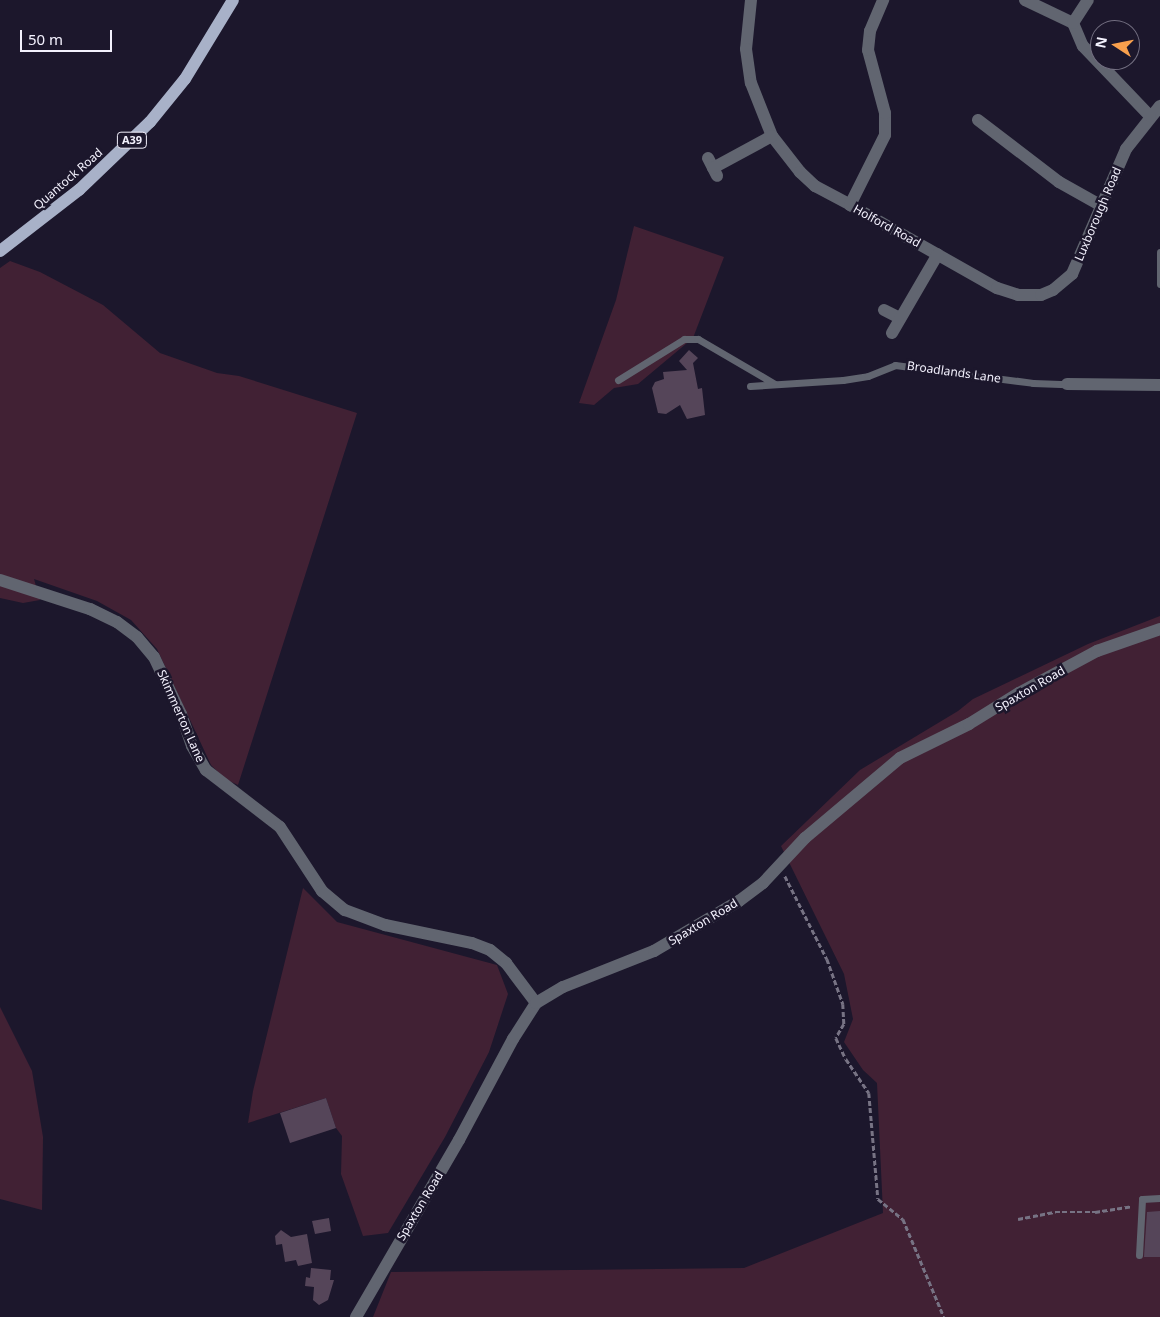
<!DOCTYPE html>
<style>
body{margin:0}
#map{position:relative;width:1160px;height:1317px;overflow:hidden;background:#1c172c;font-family:"Noto Sans",sans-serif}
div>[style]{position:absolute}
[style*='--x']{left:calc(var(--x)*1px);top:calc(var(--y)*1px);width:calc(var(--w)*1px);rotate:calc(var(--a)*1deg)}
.green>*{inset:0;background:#412134}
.building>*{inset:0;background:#554559}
.path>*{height:2.5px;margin-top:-1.25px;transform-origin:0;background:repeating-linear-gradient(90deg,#777384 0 5px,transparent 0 7.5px)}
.service>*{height:7px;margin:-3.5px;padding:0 3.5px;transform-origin:3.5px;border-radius:3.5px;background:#616570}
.minor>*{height:12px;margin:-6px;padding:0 6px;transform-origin:6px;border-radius:6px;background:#616570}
.primary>*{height:12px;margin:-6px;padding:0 6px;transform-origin:6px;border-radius:6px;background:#a8b1c8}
span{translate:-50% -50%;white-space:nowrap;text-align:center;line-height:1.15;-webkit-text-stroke:5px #1c172c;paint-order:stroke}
.shield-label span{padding:1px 4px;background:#1c172c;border:1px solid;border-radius:4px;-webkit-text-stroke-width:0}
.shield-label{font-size:11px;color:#f3f1fd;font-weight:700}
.street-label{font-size:12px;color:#f3f1fd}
.north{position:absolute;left:1090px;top:20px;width:50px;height:50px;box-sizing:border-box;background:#1c172c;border:1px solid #726e80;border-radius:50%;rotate:281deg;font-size:14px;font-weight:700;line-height:20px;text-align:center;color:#f3f1fd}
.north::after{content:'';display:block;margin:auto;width:18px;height:22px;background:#f9a04d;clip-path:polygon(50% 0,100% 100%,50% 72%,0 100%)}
.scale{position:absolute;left:20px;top:30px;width:92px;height:22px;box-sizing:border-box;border:2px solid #f3f1fd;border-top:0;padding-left:6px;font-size:15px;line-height:18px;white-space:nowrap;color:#f3f1fd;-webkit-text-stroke:4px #1c172c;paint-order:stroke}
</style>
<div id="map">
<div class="green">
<i style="clip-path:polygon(634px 226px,724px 257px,693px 338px,638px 384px,614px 388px,594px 405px,579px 403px,616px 300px)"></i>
<i style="clip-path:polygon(10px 261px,40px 272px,103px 305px,160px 353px,217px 373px,239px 376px,357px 413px,238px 785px,225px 779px,211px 765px,157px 649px,131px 620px,97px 601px,34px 579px,40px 600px,23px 603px,0 598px,0 268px)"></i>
<i style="clip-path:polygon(1160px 616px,1160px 1317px,373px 1317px,391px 1272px,744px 1268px,883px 1213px,877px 1083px,863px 1070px,844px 1042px,853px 1019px,844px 974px,781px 846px,860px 770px,958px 711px,973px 699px,1088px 644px)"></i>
<i style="clip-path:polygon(303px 888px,337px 922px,497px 965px,508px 994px,489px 1052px,445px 1137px,388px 1233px,363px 1236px,341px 1174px,342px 1136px,336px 1128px,326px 1098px,248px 1123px,253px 1091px)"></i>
<i style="clip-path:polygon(0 1007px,32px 1071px,43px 1137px,42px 1210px,0 1199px)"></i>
</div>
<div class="building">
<i style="clip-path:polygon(689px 350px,698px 358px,693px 363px,698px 389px,702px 388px,705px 415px,687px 419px,680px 405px,666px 414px,658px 413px,652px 388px,655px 382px,664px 379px,663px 372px,687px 370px,679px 361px)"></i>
<i style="clip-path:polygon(326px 1098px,336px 1128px,290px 1143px,280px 1113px)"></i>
<i style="clip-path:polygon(1160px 1211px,1160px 1257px,1144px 1257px,1147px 1212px)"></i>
<i style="clip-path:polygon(329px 1218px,331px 1231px,315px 1234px,312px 1221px)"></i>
<i style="clip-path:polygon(281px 1230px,291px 1237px,307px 1234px,312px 1263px,298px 1266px,296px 1260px,285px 1262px,282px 1244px,276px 1245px,275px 1236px)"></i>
<i style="clip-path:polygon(311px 1268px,331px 1270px,330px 1280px,334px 1280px,328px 1300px,319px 1305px,313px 1300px,314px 1287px,305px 1286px,306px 1277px,310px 1278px)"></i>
</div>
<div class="path">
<i style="--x:785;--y:876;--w:93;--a:63.2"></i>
<i style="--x:827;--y:959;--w:48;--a:70.4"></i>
<i style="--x:843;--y:1004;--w:20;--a:87"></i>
<i style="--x:844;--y:1024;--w:16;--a:120"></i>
<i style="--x:836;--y:1038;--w:23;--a:65"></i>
<i style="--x:846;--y:1059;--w:41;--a:55.9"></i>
<i style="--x:869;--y:1093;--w:106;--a:85.1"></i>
<i style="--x:878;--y:1199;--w:32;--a:39"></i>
<i style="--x:903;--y:1219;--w:106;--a:67.3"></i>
<i style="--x:1018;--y:1219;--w:38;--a:-11"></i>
<i style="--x:1055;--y:1212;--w:40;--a:0"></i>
<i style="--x:1095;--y:1212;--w:37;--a:-9"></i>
</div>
<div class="service">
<i style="--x:1160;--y:252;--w:32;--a:90"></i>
<i style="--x:618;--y:380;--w:78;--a:-31.8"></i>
<i style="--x:684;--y:339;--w:14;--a:0"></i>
<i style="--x:698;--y:339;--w:89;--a:30.3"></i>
<i style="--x:750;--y:386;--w:93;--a:-3.7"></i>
<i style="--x:843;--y:380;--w:25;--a:-9"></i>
<i style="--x:868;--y:376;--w:29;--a:-22"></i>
<i style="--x:895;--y:365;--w:139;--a:7.4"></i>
<i style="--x:1033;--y:383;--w:34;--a:2"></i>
<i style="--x:1139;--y:1255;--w:56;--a:-86.9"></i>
<i style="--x:1142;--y:1199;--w:18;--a:-3"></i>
</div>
<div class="minor">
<i style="--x:751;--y:0;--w:49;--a:95.8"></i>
<i style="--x:746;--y:49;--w:34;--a:82"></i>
<i style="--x:751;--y:83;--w:57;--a:68.4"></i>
<i style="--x:772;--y:136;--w:46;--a:52.1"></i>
<i style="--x:800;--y:172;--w:21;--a:43"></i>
<i style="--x:815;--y:186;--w:40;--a:28"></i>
<i style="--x:850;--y:205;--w:169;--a:29.5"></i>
<i style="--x:997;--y:288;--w:22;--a:18"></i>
<i style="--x:1018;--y:295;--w:23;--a:0"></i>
<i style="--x:1041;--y:295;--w:13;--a:-23"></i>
<i style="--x:1053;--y:290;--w:25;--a:-40"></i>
<i style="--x:1072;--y:274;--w:136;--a:-66.6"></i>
<i style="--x:1126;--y:149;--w:55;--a:-51.7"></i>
<i style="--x:1025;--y:0;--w:53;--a:25.6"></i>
<i style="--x:1073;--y:23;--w:25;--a:67"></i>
<i style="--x:1083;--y:46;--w:97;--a:46.3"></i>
<i style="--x:1073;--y:23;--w:27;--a:-57"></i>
<i style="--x:978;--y:120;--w:102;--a:37.4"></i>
<i style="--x:1059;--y:182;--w:49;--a:29.2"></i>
<i style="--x:708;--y:158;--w:20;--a:63"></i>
<i style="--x:713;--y:168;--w:67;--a:-28.5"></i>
<i style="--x:850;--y:205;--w:78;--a:-63.4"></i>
<i style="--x:885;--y:135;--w:22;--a:-90"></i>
<i style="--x:885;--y:113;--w:65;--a:-105.1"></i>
<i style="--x:868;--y:50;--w:19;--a:-84"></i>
<i style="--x:870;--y:31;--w:34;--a:-67"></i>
<i style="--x:884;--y:310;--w:18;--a:27"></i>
<i style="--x:892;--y:333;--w:91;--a:-59.8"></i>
<i style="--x:1067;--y:384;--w:93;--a:0.6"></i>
<i style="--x:0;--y:580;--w:95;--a:17.9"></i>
<i style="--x:90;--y:609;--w:30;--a:26"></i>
<i style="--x:117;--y:622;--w:25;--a:37"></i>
<i style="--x:137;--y:637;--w:26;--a:50"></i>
<i style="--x:154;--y:657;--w:63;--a:64.7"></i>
<i style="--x:181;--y:714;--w:34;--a:71"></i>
<i style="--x:192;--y:746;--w:28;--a:60"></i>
<i style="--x:206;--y:770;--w:93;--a:37.6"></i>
<i style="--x:280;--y:827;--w:77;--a:56.7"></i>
<i style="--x:322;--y:891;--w:30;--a:40"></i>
<i style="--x:345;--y:910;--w:43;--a:20.6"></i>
<i style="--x:385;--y:925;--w:89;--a:11.7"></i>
<i style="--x:472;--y:943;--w:19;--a:21"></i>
<i style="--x:490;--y:950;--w:21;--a:39"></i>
<i style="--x:506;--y:963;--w:50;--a:53.1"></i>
<i style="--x:356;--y:1317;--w:205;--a:-59.8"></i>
<i style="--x:459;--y:1140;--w:115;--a:-61.9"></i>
<i style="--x:513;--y:1039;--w:43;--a:-57.4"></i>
<i style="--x:536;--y:1003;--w:31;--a:-31"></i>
<i style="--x:563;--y:987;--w:98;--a:-21.6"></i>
<i style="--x:654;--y:951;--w:99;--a:-30.5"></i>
<i style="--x:739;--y:901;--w:30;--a:-37"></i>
<i style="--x:763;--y:883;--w:62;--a:-47"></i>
<i style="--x:805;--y:838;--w:124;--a:-40.1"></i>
<i style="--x:900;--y:758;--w:77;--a:-26.2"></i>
<i style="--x:969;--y:724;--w:59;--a:-31.8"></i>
<i style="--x:1019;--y:693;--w:89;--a:-28.3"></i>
<i style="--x:1097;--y:651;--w:67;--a:-19.2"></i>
</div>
<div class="primary">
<i style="--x:0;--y:251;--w:100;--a:-37.7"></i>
<i style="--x:79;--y:190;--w:98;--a:-43.8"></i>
<i style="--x:150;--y:122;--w:55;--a:-50.9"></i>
<i style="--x:185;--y:79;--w:92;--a:-58.7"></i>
</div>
<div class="shield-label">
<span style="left:132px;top:140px">A39</span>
</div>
<div class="street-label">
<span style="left:68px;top:179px;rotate:-41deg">Quantock Road</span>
<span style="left:1098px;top:214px;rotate:-67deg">Luxborough Road</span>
<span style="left:887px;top:226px;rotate:29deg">Holford Road</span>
<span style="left:954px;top:372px;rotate:8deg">Broadlands Lane</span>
<span style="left:1030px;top:689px;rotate:-30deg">Spaxton Road</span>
<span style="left:181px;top:716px;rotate:66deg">Skimmerton Lane</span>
<span style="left:703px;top:922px;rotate:-31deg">Spaxton Road</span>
<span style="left:420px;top:1206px;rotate:-59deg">Spaxton Road</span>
</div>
<div class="north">N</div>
<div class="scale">50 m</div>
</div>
